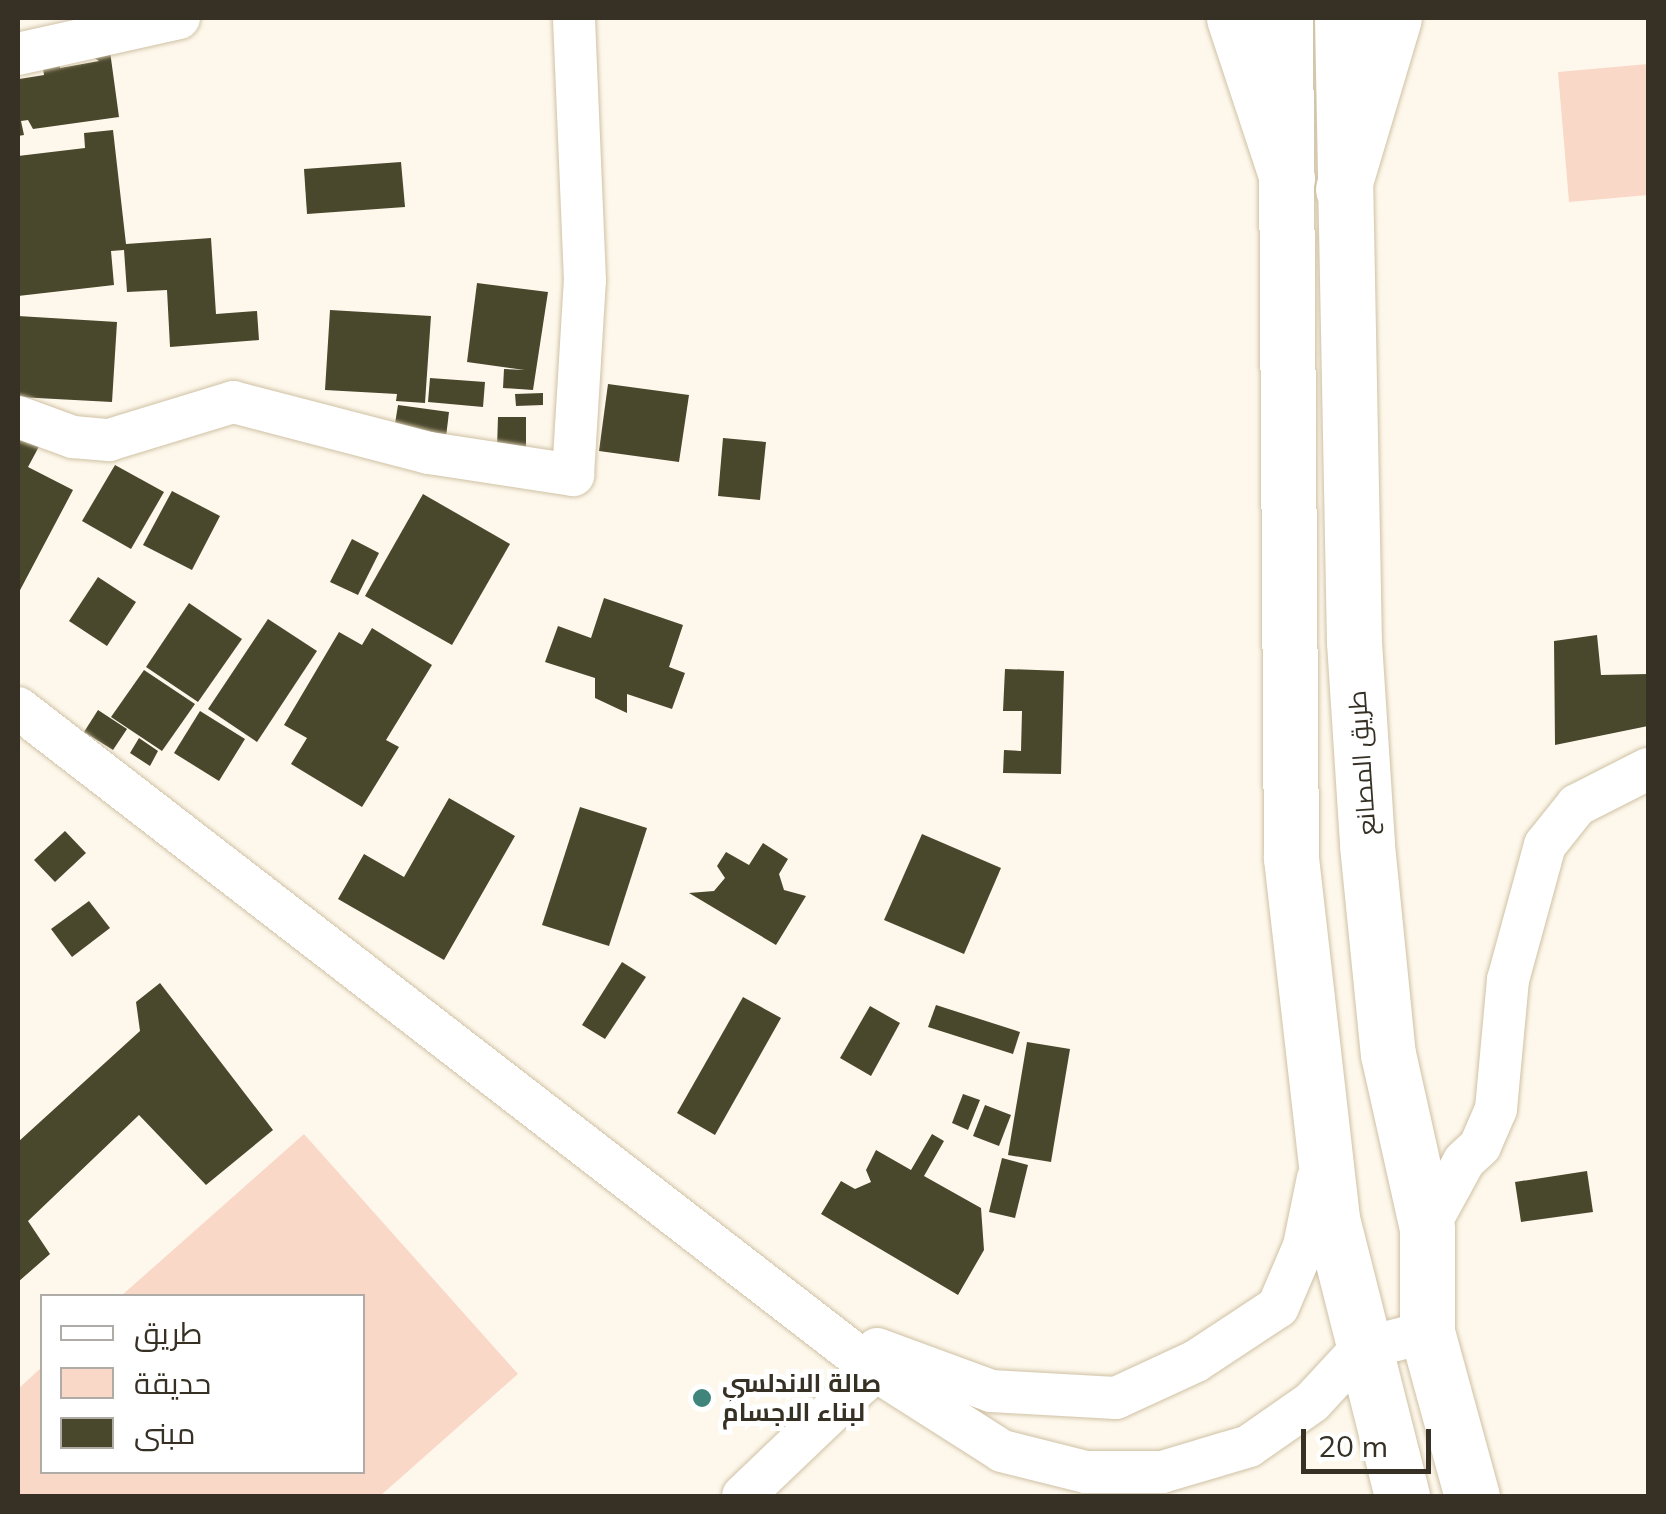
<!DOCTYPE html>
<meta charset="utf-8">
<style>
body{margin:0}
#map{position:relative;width:1666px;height:1514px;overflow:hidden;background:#fef8ec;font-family:Mulish,Cairo,sans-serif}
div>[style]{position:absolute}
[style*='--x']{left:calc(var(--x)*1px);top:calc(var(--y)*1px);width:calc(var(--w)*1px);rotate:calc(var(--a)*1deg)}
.green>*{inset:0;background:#fad8c8}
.building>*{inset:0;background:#49472c}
.roads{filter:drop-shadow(0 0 2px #cfc1a4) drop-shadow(0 0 2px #cfc1a4)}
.street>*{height:42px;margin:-21px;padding:0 21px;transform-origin:21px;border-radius:21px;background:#fff}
.primary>*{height:55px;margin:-27.5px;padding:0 27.5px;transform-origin:27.5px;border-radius:27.5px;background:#fff}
.highway>*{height:55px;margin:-27.5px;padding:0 27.5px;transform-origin:27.5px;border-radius:27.5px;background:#fff}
.dots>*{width:28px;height:28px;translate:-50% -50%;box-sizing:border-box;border:5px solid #fff;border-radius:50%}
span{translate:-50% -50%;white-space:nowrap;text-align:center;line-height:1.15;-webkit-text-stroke:10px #fff;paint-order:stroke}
.street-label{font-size:25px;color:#363025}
.poi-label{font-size:25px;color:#363025;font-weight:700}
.left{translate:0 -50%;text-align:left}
.frame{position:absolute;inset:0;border:20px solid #363025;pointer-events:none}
.legend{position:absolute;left:40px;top:1294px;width:325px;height:180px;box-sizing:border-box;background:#fff;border:2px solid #afaca8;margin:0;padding:12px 18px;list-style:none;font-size:30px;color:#363025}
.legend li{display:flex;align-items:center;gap:20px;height:50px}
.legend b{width:50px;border:2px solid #afaca8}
.scale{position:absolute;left:1301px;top:1429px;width:130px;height:45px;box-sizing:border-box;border:5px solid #363025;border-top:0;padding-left:12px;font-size:30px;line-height:35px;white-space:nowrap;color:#363025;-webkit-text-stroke:8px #fff;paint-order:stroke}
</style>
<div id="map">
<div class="green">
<i style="clip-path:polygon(1648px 64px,1648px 195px,1569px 202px,1558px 72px)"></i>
<i style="clip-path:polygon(304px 1134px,518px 1374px,380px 1496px,18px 1496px,18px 1389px,42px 1367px,42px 1472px,362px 1472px,362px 1296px,121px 1296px)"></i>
</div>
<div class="building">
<i style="clip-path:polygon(109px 44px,119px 117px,33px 129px,28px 120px,21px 121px,24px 135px,18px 136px,19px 79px,44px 75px,42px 62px,59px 59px,60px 68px,99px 61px,90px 55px)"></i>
<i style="clip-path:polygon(113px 130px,126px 244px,211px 238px,216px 314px,257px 311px,259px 340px,170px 347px,167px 290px,127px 292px,124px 250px,111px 251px,114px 285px,18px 296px,18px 156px,85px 148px,84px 133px)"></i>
<i style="clip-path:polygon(401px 162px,405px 207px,307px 214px,304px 169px)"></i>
<i style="clip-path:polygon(477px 283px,548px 292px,533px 390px,503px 388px,504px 369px,525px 370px,467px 362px)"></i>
<i style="clip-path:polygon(330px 310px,431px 316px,425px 403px,396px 401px,397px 394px,325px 390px)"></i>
<i style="clip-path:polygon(18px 316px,117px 322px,112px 402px,18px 397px)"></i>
<i style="clip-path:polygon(430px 378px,485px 382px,483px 407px,428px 402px)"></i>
<i style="clip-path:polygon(608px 384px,689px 395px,679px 462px,599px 451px)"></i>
<i style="clip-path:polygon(543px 393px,543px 405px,516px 406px,515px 394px)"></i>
<i style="clip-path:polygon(398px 405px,449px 412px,446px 437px,394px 430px)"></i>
<i style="clip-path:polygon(498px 417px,526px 417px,526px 448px,497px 448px)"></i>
<i style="clip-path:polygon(18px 426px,43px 439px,28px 467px,73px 490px,18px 594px)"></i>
<i style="clip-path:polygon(723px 438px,766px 442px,760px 500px,718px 496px)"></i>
<i style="clip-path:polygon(115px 465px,164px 492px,131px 549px,82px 521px)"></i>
<i style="clip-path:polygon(172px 491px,220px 516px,192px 570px,143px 545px)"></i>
<i style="clip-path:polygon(423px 494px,510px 544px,452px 645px,365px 596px)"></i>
<i style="clip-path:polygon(352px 539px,379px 553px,358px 595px,330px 582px)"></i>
<i style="clip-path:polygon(98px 577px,136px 602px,107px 646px,69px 621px)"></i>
<i style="clip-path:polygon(604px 598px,683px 625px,669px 667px,685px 673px,672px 709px,627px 694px,627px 713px,595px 698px,595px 678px,545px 662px,558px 626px,591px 638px)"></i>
<i style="clip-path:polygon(189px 603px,242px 639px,198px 702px,146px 667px)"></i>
<i style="clip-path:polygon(268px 619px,317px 651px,257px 742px,208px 709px)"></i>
<i style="clip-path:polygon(372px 628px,432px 665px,386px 740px,399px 747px,362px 807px,291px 764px,307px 738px,284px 725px,339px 632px,362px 645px)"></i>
<i style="clip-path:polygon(1597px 635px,1601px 675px,1648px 674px,1648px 726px,1555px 745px,1554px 641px)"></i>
<i style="clip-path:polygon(1005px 669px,1064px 671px,1061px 774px,1003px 773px,1004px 750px,1021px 751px,1022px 711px,1003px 711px)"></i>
<i style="clip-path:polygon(144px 670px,195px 704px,162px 751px,111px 717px)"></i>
<i style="clip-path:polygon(98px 710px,127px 729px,113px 750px,84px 732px)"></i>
<i style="clip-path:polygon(200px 711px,245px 739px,219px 781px,174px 753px)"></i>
<i style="clip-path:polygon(139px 738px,158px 751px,150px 766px,130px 753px)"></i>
<i style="clip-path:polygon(449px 798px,515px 836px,444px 960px,338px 899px,364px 854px,404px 877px)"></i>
<i style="clip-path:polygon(580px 807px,647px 828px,609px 946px,542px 925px)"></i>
<i style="clip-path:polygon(65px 831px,86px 853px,55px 882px,34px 860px)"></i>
<i style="clip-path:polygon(922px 834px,1001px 868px,964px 954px,884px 920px)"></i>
<i style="clip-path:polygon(763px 843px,788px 859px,779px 874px,784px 890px,806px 896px,776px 945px,689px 893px,714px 891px,725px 878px,717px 866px,726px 852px,749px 865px)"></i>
<i style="clip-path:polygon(89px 901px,110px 928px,72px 957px,51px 929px)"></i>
<i style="clip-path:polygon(622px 962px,646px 977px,605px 1039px,582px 1025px)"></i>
<i style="clip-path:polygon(160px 983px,273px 1130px,206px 1185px,139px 1115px,28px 1221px,50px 1254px,18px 1282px,18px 1142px,140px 1031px,136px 1002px)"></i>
<i style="clip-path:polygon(743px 997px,781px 1018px,715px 1135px,677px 1113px)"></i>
<i style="clip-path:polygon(936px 1005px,1020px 1032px,1013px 1054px,928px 1027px)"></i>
<i style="clip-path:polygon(870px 1006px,900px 1023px,871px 1076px,840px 1058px)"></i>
<i style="clip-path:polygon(1027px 1042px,1070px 1049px,1051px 1162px,1008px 1155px)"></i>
<i style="clip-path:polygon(963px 1094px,980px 1100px,968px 1130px,952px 1123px)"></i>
<i style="clip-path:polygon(985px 1105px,1011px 1115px,999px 1146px,973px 1136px)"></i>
<i style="clip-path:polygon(932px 1134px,944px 1141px,924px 1176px,981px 1208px,984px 1250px,958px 1295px,821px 1214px,841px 1181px,855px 1189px,871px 1182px,866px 1170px,876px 1150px,911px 1170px)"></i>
<i style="clip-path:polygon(1002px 1158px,1028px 1165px,1015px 1218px,989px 1212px)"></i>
<i style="clip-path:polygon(1587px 1171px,1593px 1212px,1521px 1222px,1515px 1182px)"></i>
</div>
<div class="roads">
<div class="street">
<i style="--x:18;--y:54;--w:165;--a:-12.6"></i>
<i style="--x:18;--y:417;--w:59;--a:20"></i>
<i style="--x:73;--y:437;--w:36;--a:5"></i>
<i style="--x:109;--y:440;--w:130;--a:-17"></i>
<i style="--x:233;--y:402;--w:203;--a:14.6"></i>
<i style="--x:429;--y:453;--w:146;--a:8.7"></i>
<i style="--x:573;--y:475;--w:194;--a:-86.5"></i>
<i style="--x:585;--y:281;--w:263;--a:-92.4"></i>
<i style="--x:18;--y:708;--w:1083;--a:37.68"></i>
<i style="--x:875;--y:1370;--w:151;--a:32.5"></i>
<i style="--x:1002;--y:1451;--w:87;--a:14"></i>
<i style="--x:1086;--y:1472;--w:76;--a:0"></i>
<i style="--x:1162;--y:1472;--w:91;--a:-16.6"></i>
<i style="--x:1249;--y:1446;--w:77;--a:-34.9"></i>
<i style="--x:1312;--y:1402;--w:72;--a:-47.2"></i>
<i style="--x:1361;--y:1349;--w:68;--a:-14.4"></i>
<i style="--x:1427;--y:1229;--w:77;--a:-61.4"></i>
<i style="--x:1464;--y:1161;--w:22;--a:-43"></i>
<i style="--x:1480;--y:1146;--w:40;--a:-66.6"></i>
<i style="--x:1496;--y:1109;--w:130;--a:-84.7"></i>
<i style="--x:1508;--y:980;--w:140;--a:-74.7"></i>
<i style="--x:1545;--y:845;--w:51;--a:-51.3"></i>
<i style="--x:1577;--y:805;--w:80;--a:-26.9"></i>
<i style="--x:877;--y:1349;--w:121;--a:20.2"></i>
<i style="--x:991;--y:1391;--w:125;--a:3.2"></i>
<i style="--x:1116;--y:1398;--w:88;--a:-24.8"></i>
<i style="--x:1196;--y:1361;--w:98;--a:-33.4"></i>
<i style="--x:1278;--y:1307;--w:66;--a:-66.9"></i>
<i style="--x:1304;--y:1246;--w:69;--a:-78.4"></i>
<i style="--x:743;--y:1496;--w:182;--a:-43.7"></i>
</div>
<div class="primary">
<i style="--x:1285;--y:18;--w:840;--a:89.59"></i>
<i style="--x:1291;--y:858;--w:363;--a:83.5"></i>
<i style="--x:1332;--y:1219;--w:286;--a:75.8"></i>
<i style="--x:1342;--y:18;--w:624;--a:88.9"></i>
<i style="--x:1354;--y:642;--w:203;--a:86.3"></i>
<i style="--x:1367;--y:845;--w:210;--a:84.3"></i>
<i style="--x:1388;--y:1054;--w:179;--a:77.4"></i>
<i style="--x:1427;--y:1229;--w:103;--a:90"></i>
<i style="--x:1427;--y:1332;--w:170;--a:74.7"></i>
</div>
<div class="highway">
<i style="--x:1234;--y:18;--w:169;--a:71.7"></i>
<i style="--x:1343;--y:189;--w:178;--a:-73.4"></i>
</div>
</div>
<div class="dots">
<i style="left:702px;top:1398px;background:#3f857b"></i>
</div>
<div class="street-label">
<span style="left:1362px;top:763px;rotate:-94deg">طريق المصانع</span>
</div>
<div class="poi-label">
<span class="left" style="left:722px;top:1398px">صالة الاندلسي<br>لبناء الاجسام</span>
</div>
<div class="frame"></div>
<ul class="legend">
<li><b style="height:12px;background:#fff"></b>طريق</li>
<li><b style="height:28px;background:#fad8c8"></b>حديقة</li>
<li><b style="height:28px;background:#49472c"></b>مبنى</li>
</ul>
<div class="scale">20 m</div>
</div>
